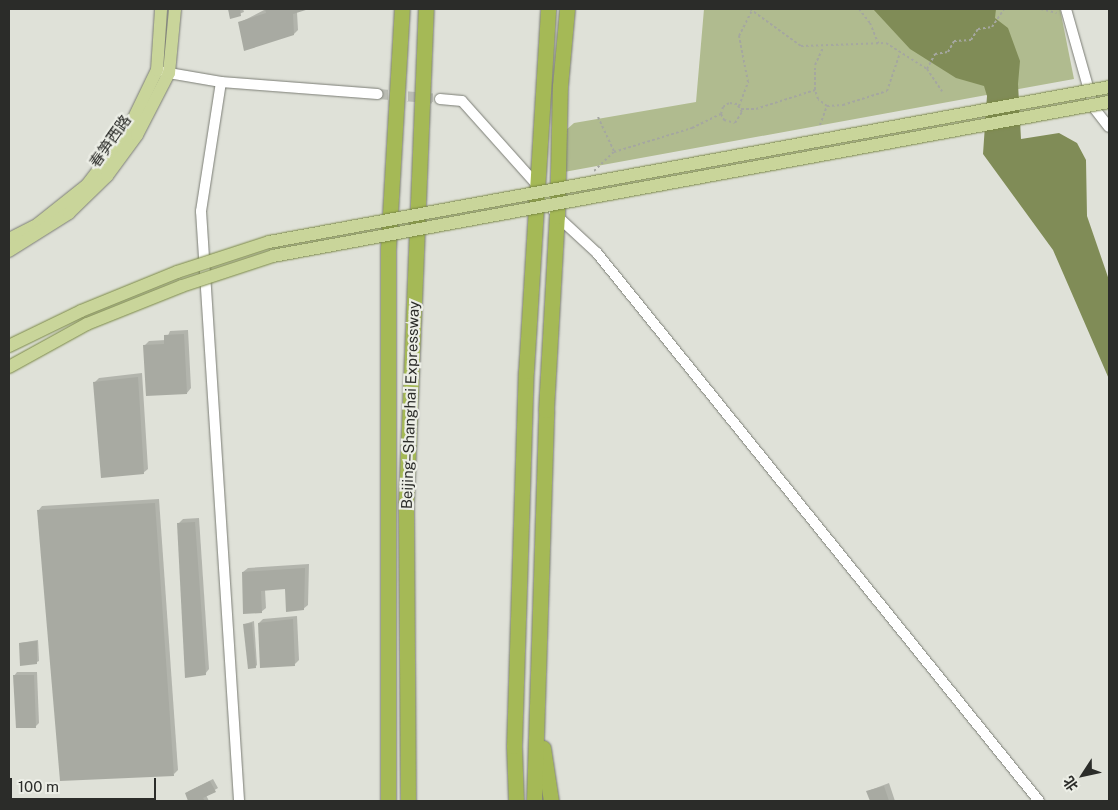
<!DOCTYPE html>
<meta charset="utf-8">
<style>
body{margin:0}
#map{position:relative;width:1118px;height:810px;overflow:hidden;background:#dfe1d8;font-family:"Public Sans","Noto Sans SC",sans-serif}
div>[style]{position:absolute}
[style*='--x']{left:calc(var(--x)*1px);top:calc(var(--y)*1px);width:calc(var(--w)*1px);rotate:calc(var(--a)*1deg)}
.green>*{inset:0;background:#b0bb8f}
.water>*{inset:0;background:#808c57}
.shadow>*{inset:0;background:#0003}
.building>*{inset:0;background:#a8aaa2}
.minor-tunnel>*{height:10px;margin-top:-5px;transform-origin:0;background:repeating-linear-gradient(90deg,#bbbdb5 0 10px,transparent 0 15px)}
.path>*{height:2px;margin-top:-1px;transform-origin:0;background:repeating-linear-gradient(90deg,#a5a7a0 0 2.5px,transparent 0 5px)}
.roads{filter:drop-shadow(0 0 1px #7b7d75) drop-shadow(0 0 1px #7b7d75)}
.minor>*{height:10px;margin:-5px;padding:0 5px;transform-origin:5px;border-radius:5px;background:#fff}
.major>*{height:12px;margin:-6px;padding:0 6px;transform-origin:6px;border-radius:6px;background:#c9d59a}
.highway>*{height:15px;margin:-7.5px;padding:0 7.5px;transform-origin:7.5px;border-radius:7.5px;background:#a5b956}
.bridges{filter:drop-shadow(0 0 1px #7a8846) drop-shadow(0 0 1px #7a8846)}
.major-bridge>*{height:12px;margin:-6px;padding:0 6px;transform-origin:6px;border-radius:6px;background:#c9d59a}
span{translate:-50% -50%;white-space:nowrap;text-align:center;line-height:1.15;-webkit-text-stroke:4.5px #eceee6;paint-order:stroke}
.street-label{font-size:15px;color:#2b2c29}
.frame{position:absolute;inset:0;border:10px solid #2b2c29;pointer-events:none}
.north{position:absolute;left:1058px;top:750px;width:50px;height:50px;-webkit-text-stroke:4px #eceee6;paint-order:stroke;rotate:235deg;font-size:14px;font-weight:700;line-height:20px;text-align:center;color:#2b2c29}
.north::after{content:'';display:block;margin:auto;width:18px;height:22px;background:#2b2c29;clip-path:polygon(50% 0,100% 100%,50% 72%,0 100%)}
.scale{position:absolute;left:10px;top:778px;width:146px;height:22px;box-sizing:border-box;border:2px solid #2b2c29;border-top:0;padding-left:6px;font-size:15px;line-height:18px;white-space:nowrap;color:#2b2c29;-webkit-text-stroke:4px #eceee6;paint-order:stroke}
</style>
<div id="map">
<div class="green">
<i style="clip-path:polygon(704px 9px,1060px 9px,1074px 79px,564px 172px,566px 130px,574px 123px,696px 102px)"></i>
</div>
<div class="water">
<i style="clip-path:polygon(873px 9px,996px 9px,995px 18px,1008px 28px,1020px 61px,1018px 84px,1021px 139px,1059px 133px,1077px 143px,1086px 160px,1087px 216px,1109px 280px,1109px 379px,1053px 250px,983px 154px,987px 96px,984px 86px,956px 78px,910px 49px)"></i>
</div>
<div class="shadow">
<i style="clip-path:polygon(229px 9px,243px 9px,244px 12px,231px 17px)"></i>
<i style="clip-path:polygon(266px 9px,305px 9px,297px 12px,298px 30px,294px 34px,239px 23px)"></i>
<i style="clip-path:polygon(188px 330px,191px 388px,187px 393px,144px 346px,149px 341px,166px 340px,170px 331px)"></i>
<i style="clip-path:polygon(142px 373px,148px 469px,143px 473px,95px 382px,99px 378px)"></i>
<i style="clip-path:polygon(159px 499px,178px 770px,174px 774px,38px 511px,42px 506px)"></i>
<i style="clip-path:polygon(199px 518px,209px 669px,205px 674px,178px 524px,183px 519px)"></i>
<i style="clip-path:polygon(309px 564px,308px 605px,303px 609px,287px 588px,265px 590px,266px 608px,261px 612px,243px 572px,248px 568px)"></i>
<i style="clip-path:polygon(297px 616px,299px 660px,295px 664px,259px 623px,263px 619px)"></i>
<i style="clip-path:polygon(254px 621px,257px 665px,255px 667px,245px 624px)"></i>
<i style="clip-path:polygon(38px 640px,39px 661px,37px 662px,20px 643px)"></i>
<i style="clip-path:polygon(17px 672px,37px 672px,39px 723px,36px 726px,17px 727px,14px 676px)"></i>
<i style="clip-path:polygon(213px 779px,218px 788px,206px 795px,209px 801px,190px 801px,186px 794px,189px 791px)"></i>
<i style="clip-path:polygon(889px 783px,895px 801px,871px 801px,868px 791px)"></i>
</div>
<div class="building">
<i style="clip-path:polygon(228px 9px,240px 9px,241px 16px,230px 19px)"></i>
<i style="clip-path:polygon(265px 9px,309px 9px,293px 14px,294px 35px,244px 51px,238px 22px,266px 13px)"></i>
<i style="clip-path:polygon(184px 334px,187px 394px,146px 396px,143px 345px,164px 344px,164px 335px)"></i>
<i style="clip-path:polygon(138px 377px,144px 474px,101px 478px,93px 382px)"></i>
<i style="clip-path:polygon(155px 503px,174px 776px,60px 781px,37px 510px)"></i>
<i style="clip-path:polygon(195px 522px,206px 675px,185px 678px,177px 523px)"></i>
<i style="clip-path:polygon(305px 568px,304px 610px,286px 612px,285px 589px,261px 591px,262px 613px,243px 614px,242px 572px)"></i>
<i style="clip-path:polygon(293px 619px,295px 666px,260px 668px,258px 623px)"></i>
<i style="clip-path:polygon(252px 623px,256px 668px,248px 669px,243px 624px)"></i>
<i style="clip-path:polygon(37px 641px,37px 664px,20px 666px,19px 643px)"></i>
<i style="clip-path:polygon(13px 675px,34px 675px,36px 728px,16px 728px)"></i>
<i style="clip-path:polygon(210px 781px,216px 792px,203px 798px,205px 801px,188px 801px,185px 793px)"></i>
<i style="clip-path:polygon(884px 786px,889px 801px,870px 801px,866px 791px)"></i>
</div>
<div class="minor-tunnel">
<i style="--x:378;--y:94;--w:62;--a:4.6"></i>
</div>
<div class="path">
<i style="--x:750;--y:9;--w:63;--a:36"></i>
<i style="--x:801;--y:46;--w:85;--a:-2"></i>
<i style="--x:886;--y:43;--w:49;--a:32.4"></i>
<i style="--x:927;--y:69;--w:27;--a:56"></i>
<i style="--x:859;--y:9;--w:18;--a:52"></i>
<i style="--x:870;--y:23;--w:22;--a:68"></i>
<i style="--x:1041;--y:9;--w:16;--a:14"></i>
<i style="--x:927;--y:69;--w:17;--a:-62"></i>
<i style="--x:935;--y:54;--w:13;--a:-9"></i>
<i style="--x:948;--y:52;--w:13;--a:-61"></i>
<i style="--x:954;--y:41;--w:17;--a:-3"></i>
<i style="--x:971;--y:40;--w:13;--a:-58"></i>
<i style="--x:978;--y:29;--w:14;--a:-8"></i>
<i style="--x:992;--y:27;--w:22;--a:-56"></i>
<i style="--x:739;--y:106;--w:26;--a:-69"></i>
<i style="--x:748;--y:82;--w:47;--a:-101.1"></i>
<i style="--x:739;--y:36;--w:28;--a:-63"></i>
<i style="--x:827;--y:106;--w:16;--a:-4"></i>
<i style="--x:843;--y:105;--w:46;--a:-17.7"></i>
<i style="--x:887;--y:91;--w:40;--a:-71.1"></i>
<i style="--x:741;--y:109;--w:15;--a:0"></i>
<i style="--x:756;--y:109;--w:62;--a:-17.9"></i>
<i style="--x:598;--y:117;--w:38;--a:65"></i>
<i style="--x:820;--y:125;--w:20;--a:-70"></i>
<i style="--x:827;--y:106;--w:11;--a:-142"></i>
<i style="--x:818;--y:99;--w:9;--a:-108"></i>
<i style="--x:815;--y:90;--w:25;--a:-90"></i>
<i style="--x:815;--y:65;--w:19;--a:-65"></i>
<i style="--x:594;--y:171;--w:28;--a:-44"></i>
<i style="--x:614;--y:152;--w:82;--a:-17.1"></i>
<i style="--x:692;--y:128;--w:32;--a:-26"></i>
<i style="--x:721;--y:114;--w:7;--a:63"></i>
<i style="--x:724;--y:120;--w:11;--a:15"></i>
<i style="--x:735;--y:123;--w:13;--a:-58"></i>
<i style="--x:742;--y:112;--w:9;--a:-122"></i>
<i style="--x:737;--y:104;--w:8;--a:-173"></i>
<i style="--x:729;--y:103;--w:7;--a:146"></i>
<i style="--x:723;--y:107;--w:7;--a:106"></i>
</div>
<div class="roads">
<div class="minor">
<i style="--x:1066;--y:9;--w:103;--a:74.2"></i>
<i style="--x:1094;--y:108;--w:24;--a:52"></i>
<i style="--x:163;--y:72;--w:59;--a:9.8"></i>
<i style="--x:221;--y:82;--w:157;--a:4.4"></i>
<i style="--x:221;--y:82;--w:131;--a:98.8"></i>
<i style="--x:201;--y:211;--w:591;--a:86.31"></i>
<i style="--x:440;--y:99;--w:22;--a:5"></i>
<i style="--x:462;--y:101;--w:113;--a:48.2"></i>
<i style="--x:537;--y:185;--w:37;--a:57"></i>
<i style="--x:557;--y:216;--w:54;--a:42.8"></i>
<i style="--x:597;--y:253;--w:704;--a:51.11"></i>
</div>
<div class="major">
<i style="--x:9;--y:239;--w:33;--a:-27"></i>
<i style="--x:38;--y:224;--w:63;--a:-38.5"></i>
<i style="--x:87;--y:185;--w:64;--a:-52.6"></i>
<i style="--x:126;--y:134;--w:71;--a:-64.2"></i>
<i style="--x:157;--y:70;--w:61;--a:-86.2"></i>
<i style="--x:9;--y:251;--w:71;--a:-32.3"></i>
<i style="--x:69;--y:213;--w:53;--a:-44.2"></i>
<i style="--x:107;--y:176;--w:51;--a:-53.8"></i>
<i style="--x:137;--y:135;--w:70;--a:-62.7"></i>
<i style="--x:169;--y:73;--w:64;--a:-84.6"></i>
</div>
<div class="highway">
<i style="--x:543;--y:748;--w:54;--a:81.4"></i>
<i style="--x:388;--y:801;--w:552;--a:-90"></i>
<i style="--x:388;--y:249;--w:240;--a:-86.7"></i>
<i style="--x:408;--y:801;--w:299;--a:-90.4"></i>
<i style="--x:406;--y:502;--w:493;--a:-87.7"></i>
<i style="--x:516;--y:801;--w:55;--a:-92.1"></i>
<i style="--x:514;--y:746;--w:375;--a:-88.2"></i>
<i style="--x:526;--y:371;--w:363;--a:-86.5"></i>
<i style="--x:534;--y:801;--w:391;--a:-88.2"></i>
<i style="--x:546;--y:410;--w:194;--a:-86.8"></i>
<i style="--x:557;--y:216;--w:130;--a:-88.7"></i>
<i style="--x:560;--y:86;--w:77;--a:-84.8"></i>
</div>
</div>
<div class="bridges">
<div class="major-bridge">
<i style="--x:9;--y:346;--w:80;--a:-25.9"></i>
<i style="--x:81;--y:311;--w:104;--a:-22.1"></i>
<i style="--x:177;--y:272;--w:97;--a:-18.1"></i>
<i style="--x:269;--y:242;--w:854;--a:-10.45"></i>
<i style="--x:9;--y:367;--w:89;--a:-28.9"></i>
<i style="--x:87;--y:324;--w:102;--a:-21.8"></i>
<i style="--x:182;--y:286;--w:96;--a:-18.2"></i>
<i style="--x:273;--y:256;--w:850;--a:-10.44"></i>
</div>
</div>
<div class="street-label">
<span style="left:110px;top:141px;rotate:-55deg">春笋西路</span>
<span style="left:410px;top:405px;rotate:-88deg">Beijing–Shanghai Expressway</span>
</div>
<div class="frame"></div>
<div class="north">北</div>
<div class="scale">100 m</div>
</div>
